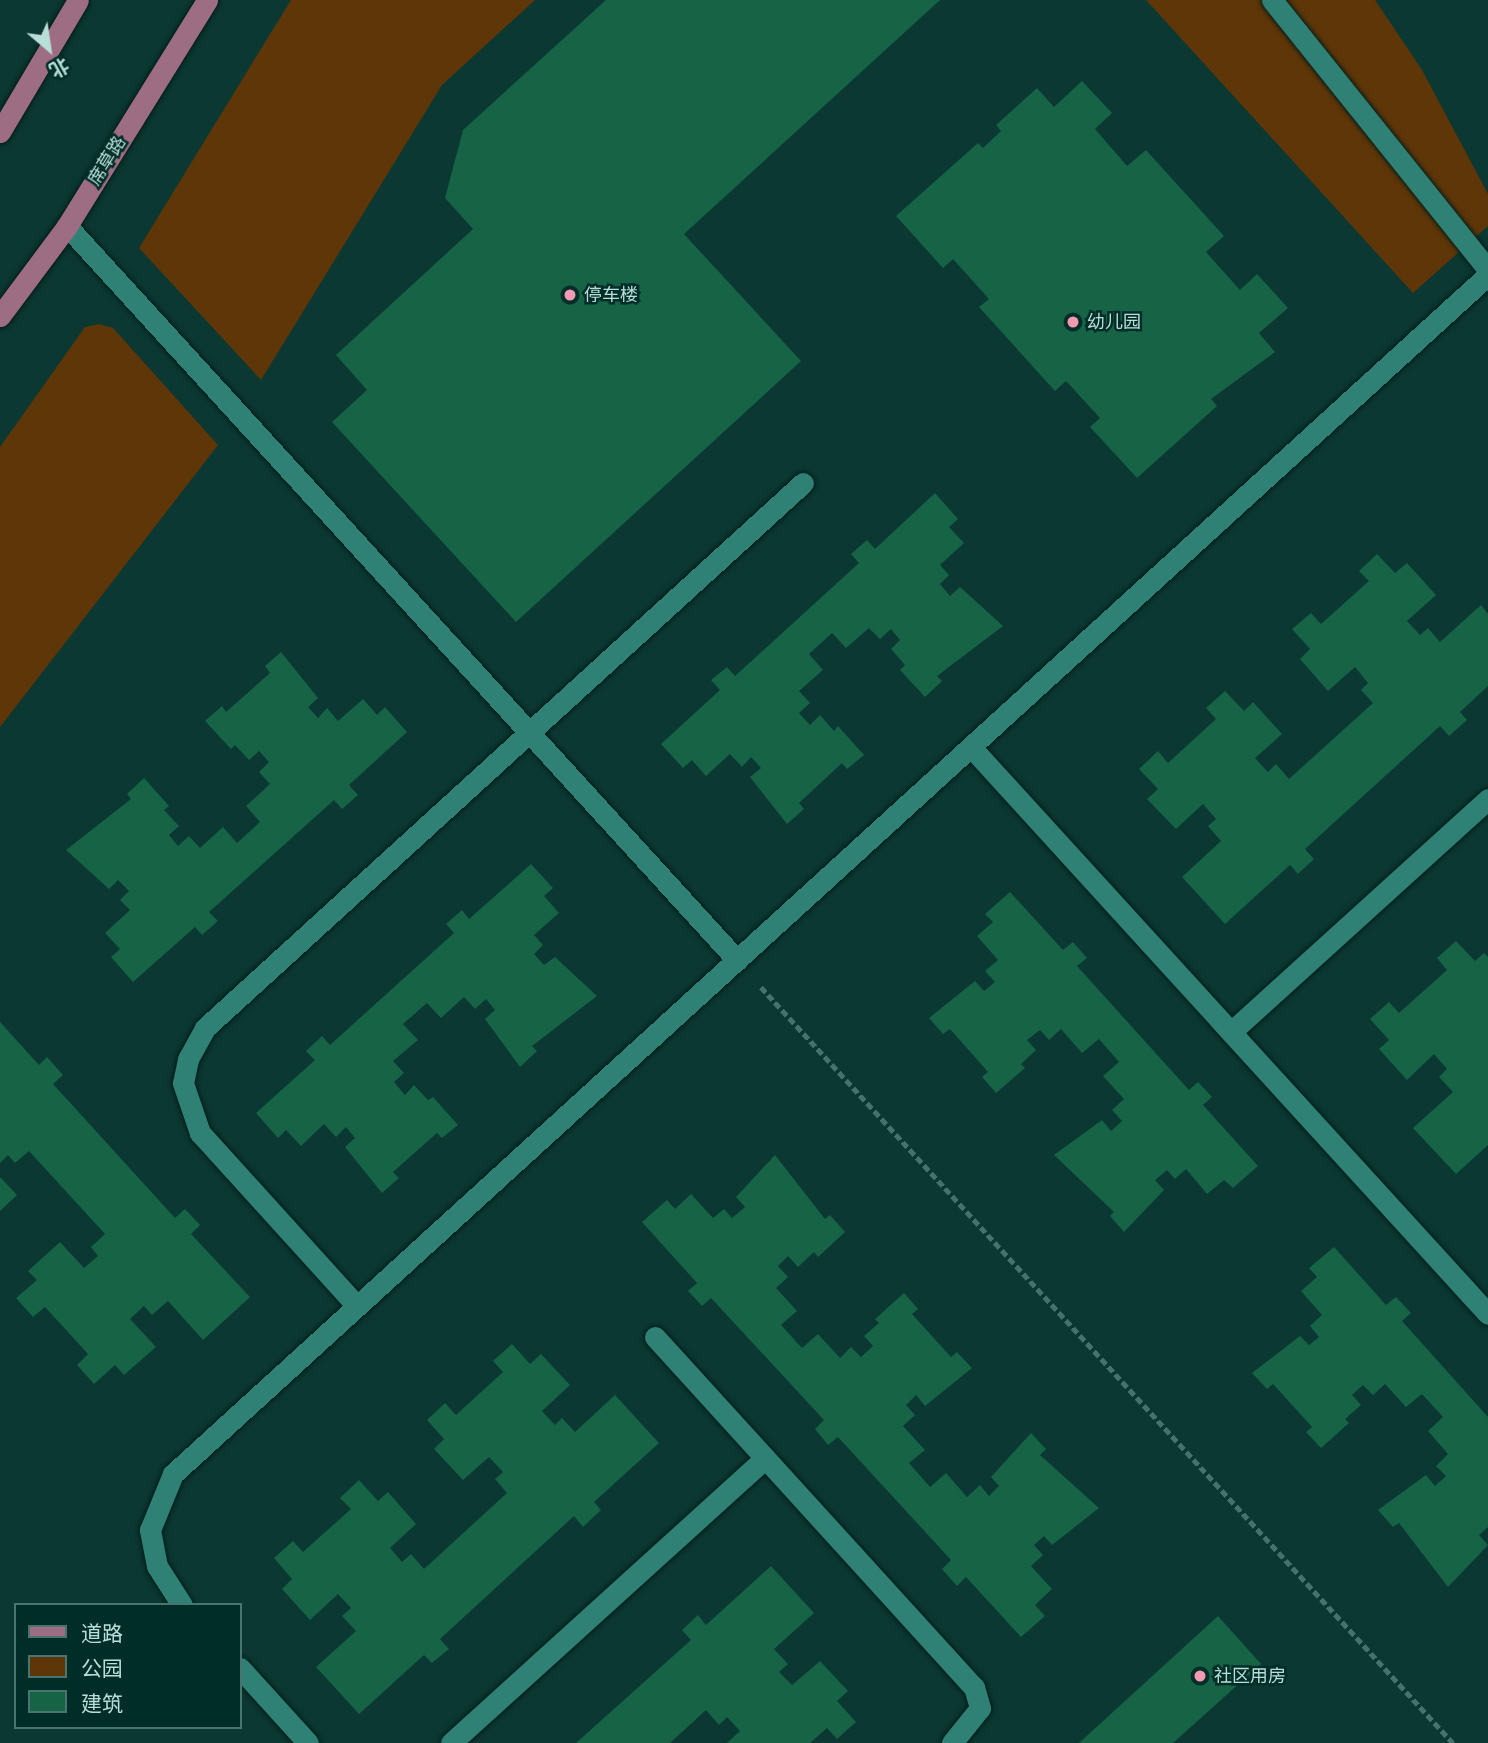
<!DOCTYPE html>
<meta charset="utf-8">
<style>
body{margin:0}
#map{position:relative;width:1488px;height:1743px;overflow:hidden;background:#0b3832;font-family:"Fira Sans","Noto Sans SC",sans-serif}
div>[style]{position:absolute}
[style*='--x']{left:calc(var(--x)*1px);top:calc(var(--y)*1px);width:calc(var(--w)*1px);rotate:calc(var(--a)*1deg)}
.green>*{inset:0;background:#5f3608}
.building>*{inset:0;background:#166345}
.path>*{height:4.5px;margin-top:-2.25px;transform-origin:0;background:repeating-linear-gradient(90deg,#47726b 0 7px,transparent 0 10.5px)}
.roads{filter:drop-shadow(0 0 2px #041d19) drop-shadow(0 0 2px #041d19)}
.service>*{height:21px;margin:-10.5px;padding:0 10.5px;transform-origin:10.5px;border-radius:10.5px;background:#2f8175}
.minor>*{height:21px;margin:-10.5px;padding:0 10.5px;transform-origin:10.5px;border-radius:10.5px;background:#2f8175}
.primary>*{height:21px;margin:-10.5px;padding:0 10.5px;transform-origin:10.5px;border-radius:10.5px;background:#9d6d83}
.dots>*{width:19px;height:19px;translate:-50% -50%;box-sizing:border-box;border:4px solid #002d28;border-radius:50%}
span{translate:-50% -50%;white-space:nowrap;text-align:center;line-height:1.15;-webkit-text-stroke:5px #002d28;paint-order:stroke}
.street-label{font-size:18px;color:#b9ded7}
.poi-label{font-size:18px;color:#b9ded7}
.left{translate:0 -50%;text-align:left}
.legend{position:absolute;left:14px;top:1603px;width:228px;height:126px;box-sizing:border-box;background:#002d28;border:2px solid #4a746e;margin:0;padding:9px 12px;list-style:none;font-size:21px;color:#b9ded7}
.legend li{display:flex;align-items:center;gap:14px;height:35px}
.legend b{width:35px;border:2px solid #4a746e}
.north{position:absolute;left:14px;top:14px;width:70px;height:70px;-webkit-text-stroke:5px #002d28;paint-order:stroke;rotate:151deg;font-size:19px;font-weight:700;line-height:28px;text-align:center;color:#b9ded7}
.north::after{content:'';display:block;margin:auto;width:24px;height:32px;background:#b9ded7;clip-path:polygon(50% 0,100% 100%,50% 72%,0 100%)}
</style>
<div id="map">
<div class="green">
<i style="clip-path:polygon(291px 0,535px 0,442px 85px,261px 380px,139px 248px)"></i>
<i style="clip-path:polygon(1146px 0,1375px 0,1422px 70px,1488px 194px,1488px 226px,1413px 293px)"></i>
<i style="clip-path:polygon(99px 324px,113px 328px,218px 445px,0 727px,0 447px,85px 327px)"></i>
</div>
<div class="building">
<i style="clip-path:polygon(606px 0,940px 0,684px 234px,801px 361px,516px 622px,332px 422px,367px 390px,336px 355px,473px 229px,445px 198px,463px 130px)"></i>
<i style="clip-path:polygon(1082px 81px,1112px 113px,1095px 129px,1127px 166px,1146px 150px,1224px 236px,1206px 252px,1240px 290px,1257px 274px,1288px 308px,1259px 333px,1275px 352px,1211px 399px,1217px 406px,1137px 478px,1090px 427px,1100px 418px,1066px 381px,1055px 391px,979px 307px,989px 299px,953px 259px,943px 268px,896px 216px,978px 143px,983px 148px,1001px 131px,996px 125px,1037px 88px,1054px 107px)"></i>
<i style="clip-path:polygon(935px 493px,958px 519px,949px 527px,964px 543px,940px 565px,949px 575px,940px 584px,950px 596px,960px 587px,1003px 626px,937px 676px,942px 681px,925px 697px,900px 670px,905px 665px,891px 649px,900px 640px,891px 629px,880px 639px,869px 628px,846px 648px,832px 633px,809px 654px,823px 670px,799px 691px,810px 703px,799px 713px,810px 725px,820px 715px,834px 731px,838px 726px,864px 755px,847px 769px,842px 763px,799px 803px,804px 809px,787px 824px,750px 777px,761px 768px,751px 757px,742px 767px,730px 754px,706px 776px,692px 760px,683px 768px,661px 744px,720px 690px,711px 680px,727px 667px,735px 676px,859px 563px,851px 554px,867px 540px,875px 549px)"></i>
<i style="clip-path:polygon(1377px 554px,1395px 573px,1407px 563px,1436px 595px,1407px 621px,1420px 635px,1428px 628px,1440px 642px,1481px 605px,1488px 614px,1488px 686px,1460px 712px,1467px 720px,1449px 736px,1440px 726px,1305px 849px,1314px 859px,1298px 874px,1290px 865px,1225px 924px,1182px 877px,1221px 841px,1208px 826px,1216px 819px,1203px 804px,1176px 829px,1147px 799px,1158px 789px,1139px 769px,1158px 751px,1168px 763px,1216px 719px,1206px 708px,1225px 691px,1244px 711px,1253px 702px,1282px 734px,1255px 758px,1268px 772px,1276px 764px,1289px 779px,1373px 703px,1361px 690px,1368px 683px,1355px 667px,1328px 691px,1300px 659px,1310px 649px,1292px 629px,1311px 613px,1321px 624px,1369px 581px,1359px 571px)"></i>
<i style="clip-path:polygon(281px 652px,318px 698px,308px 707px,318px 718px,327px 708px,338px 721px,363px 699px,377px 715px,385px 707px,407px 732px,349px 785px,358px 795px,342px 809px,334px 800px,209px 912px,218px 921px,202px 935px,195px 927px,133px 982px,111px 957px,120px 949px,105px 933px,130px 910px,120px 900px,129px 891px,118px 880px,109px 889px,66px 850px,131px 799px,127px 794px,144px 778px,169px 806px,164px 810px,179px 826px,169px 835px,178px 846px,189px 836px,200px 848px,223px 827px,237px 843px,260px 822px,246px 806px,270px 784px,259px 772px,269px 762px,259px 751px,249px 760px,235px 745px,231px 749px,205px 721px,222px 706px,226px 712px,270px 673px,265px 666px)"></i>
<i style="clip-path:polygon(531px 864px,553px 888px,544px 896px,559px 913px,534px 935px,543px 945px,534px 954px,544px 965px,555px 957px,597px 996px,532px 1046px,537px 1051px,520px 1067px,485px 1019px,495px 1010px,486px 999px,475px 1009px,464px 997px,441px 1018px,427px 1003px,403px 1024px,418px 1040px,393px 1061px,404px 1073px,394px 1082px,405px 1095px,414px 1085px,428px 1100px,433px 1097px,458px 1125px,442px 1138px,437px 1133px,393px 1172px,399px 1178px,382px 1193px,345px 1147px,355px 1138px,346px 1127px,336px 1137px,324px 1124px,301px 1146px,286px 1130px,278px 1138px,256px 1113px,315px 1060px,306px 1051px,322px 1036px,330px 1045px,454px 933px,446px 924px,462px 910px,469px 919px)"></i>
<i style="clip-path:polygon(1010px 892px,1063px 950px,1073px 942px,1087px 958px,1077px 966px,1189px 1090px,1198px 1082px,1212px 1097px,1203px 1105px,1258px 1166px,1233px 1188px,1224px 1180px,1207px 1194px,1186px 1169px,1175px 1179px,1167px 1170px,1155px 1180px,1164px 1190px,1124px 1232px,1110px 1216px,1114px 1212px,1054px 1155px,1102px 1120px,1111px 1131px,1122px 1121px,1112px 1110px,1124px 1099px,1103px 1076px,1119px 1062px,1099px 1039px,1082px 1053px,1061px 1029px,1049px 1040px,1040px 1030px,1027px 1040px,1036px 1050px,1021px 1064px,1025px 1068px,996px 1093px,982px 1077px,988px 1072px,950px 1029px,943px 1034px,929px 1018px,975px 981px,984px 991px,995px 982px,985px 971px,998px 960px,977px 936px,993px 922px,985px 914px)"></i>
<i style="clip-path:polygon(1456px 941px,1475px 961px,1484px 953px,1488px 957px,1488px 1145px,1456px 1174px,1413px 1128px,1453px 1092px,1439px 1077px,1447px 1069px,1434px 1054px,1407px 1080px,1379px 1049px,1389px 1040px,1370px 1019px,1389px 1002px,1399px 1013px,1447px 970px,1437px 958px)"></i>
<i style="clip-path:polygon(0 1022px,39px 1065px,47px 1057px,63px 1075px,53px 1084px,175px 1218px,185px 1209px,200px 1225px,191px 1234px,250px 1297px,203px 1340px,168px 1301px,152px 1315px,144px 1306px,130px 1319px,156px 1347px,124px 1375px,115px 1365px,94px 1384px,77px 1365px,88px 1354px,45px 1307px,33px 1317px,16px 1298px,37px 1280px,28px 1271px,60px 1242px,84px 1268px,98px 1256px,91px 1247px,105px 1234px,29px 1151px,15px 1163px,8px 1155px,0 1163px)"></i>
<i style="clip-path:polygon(775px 1155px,825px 1219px,830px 1215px,845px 1232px,818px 1257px,814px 1252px,798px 1267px,788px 1256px,778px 1266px,788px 1277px,776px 1288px,797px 1311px,781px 1325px,802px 1348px,818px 1334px,840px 1358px,851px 1347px,861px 1357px,873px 1346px,864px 1336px,879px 1323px,875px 1319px,904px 1293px,918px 1309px,912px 1314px,951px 1357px,957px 1352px,972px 1368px,925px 1406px,916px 1395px,906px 1405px,915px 1415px,903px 1426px,925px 1450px,909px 1463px,930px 1487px,946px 1473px,967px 1497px,980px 1485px,989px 1496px,999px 1486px,991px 1477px,1031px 1433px,1046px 1449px,1040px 1455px,1099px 1508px,1052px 1545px,1044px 1536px,1034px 1545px,1043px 1555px,1031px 1566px,1052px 1589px,1035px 1605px,1045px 1616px,1021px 1637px,966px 1577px,957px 1586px,942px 1569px,951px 1560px,838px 1437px,828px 1445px,815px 1429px,824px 1420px,711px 1298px,702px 1306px,688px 1291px,697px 1283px,642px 1222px,667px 1200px,675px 1209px,691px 1194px,713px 1218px,724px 1209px,732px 1218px,745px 1207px,736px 1197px)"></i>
<i style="clip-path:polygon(0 1177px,17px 1195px,0 1211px)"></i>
<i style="clip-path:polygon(1334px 1247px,1386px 1305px,1396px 1297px,1411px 1313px,1402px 1321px,1488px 1417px,1488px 1527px,1479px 1535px,1488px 1545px,1448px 1587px,1399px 1523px,1393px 1527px,1378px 1510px,1426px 1475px,1435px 1486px,1446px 1476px,1436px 1466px,1448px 1454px,1428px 1431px,1443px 1417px,1422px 1394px,1406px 1407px,1385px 1384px,1373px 1395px,1363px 1385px,1352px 1395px,1361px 1405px,1345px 1419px,1349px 1423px,1321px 1448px,1306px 1432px,1312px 1427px,1273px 1384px,1267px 1389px,1252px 1373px,1300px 1336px,1309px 1345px,1319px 1337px,1310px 1326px,1322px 1315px,1301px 1291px,1317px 1277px,1309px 1268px)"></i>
<i style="clip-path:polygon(512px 1344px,530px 1364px,541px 1354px,570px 1385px,542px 1411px,555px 1425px,562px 1418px,575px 1432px,615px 1395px,659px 1443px,594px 1502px,601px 1510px,583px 1527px,574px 1516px,440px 1639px,449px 1649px,432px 1663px,424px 1655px,359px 1714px,316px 1667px,356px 1631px,342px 1616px,351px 1608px,338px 1594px,310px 1620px,282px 1589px,292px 1579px,274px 1558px,293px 1541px,303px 1552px,351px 1509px,340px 1498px,359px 1480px,378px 1501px,388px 1492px,416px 1524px,390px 1548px,402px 1562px,411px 1554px,424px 1569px,507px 1493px,495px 1479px,503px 1472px,489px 1457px,463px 1480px,434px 1449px,444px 1439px,427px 1420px,445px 1403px,456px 1415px,503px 1372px,493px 1361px)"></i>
<i style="clip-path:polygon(771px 1566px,814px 1613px,774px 1649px,788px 1664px,779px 1672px,792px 1685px,820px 1661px,848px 1691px,837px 1701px,856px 1722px,837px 1739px,827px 1728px,810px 1743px,727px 1743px,740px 1731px,727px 1717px,719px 1725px,706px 1710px,670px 1743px,576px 1743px,691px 1640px,682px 1630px,698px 1615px,706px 1625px)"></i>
<i style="clip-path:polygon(1218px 1616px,1261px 1664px,1173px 1743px,1079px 1743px)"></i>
</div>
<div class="path">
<i style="--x:761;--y:987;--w:1025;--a:47.53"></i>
</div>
<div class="roads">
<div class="service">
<i style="--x:67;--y:226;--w:994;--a:47.61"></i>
<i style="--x:971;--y:747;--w:767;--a:47.64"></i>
<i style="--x:1231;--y:1032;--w:347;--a:-42.2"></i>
<i style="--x:357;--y:1306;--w:234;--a:-132.2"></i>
<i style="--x:200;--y:1133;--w:53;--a:-108.8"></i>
<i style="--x:183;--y:1083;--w:25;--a:-78"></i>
<i style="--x:188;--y:1059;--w:35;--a:-61"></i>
<i style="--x:205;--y:1028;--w:809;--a:-42.35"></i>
<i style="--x:655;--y:1337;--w:474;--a:47.7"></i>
<i style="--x:974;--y:1687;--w:22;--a:74"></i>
<i style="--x:980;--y:1708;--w:45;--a:128.7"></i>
<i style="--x:182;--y:1605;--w:46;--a:-122.7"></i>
<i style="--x:157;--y:1566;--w:37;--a:-101"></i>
<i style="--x:150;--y:1530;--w:61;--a:-67.7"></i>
<i style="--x:173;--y:1474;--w:1780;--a:-42.36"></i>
<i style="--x:240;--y:1668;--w:101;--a:47.8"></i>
<i style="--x:451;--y:1743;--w:424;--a:-42.2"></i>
</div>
<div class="minor">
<i style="--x:1272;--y:0;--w:346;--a:51.3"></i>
</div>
<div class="primary">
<i style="--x:0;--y:132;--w:153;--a:-59.4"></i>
<i style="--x:0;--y:316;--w:112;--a:-53.3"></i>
<i style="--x:67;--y:226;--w:266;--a:-58.2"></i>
</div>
</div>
<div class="dots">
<i style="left:570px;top:295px;background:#f19ab2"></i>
<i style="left:1073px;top:322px;background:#f19ab2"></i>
<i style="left:1200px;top:1676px;background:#f19ab2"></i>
</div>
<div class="street-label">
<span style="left:107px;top:161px;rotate:-58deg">席草路</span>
</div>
<div class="poi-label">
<span class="left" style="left:584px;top:295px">停车楼</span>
<span class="left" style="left:1087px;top:322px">幼儿园</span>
<span class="left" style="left:1214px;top:1676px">社区用房</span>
</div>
<ul class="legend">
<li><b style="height:9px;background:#9d6d83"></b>道路</li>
<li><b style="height:19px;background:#5f3608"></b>公园</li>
<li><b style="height:19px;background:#166345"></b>建筑</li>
</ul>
<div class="north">北</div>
</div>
